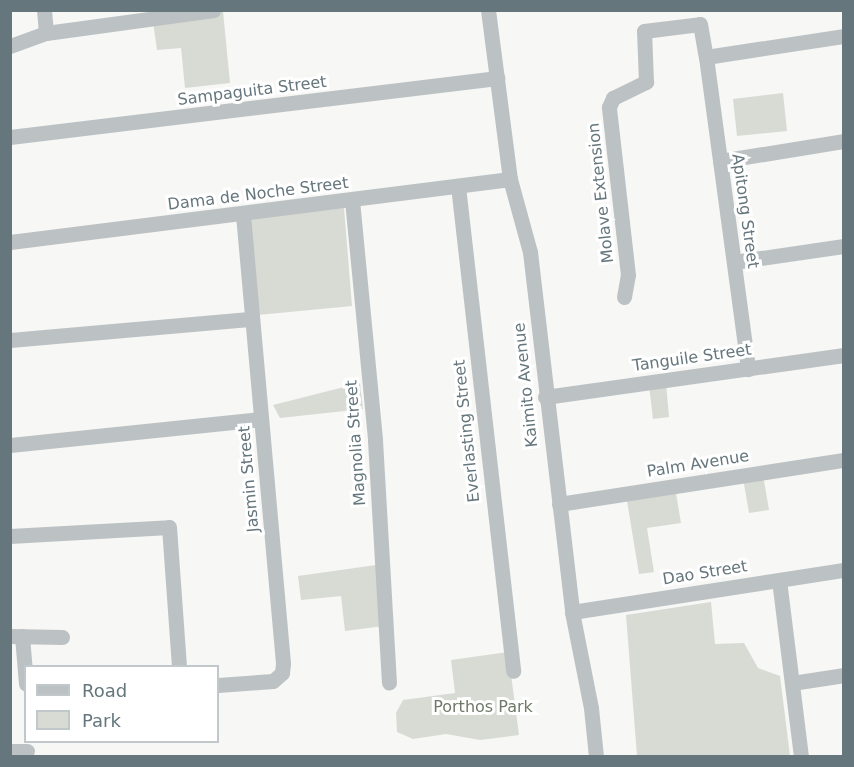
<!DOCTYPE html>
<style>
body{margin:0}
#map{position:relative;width:854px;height:767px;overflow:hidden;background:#f7f7f5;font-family:"DejaVu Sans",sans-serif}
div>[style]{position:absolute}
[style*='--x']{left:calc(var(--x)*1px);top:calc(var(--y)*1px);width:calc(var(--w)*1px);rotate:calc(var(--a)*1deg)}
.green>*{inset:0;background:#d8dbd4}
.minor>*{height:15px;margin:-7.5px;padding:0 7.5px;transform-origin:7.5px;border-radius:7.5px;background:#bcc2c4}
span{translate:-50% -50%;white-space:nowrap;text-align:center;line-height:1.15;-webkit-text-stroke:6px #fff;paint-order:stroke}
.street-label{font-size:16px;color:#65767c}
.park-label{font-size:16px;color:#6e7a68}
.frame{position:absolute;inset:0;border:12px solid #65767c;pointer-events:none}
.legend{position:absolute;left:24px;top:665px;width:195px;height:78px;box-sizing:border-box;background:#fff;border:2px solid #c1c8cb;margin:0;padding:8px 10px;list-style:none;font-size:18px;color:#65767c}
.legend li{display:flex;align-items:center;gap:12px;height:30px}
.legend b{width:30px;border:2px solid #c1c8cb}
</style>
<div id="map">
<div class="green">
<i style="clip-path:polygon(223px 11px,230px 83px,185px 88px,181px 48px,157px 50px,152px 15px)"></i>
<i style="clip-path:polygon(783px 93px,787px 131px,737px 136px,733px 99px)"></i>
<i style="clip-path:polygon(344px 208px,352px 306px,258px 315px,250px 219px)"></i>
<i style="clip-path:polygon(360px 383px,363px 409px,280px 418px,273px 405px)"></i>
<i style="clip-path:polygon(666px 383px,669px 417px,653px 419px,649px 385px)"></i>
<i style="clip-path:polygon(763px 475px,769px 510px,749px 513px,743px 478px)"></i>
<i style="clip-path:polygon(675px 487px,681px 523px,647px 528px,654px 572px,639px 574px,626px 495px)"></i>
<i style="clip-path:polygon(376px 565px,384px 626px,345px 631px,341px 596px,301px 600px,298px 576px)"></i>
<i style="clip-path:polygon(711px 602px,715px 644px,744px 643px,758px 668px,780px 676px,790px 756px,637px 756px,626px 615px)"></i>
<i style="clip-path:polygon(508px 652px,519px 735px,480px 740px,446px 734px,413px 739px,397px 732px,396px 713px,403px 700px,455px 693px,451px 660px)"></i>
</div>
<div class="minor">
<i style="--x:44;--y:10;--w:23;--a:85"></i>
<i style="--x:488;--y:10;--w:170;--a:82.6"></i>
<i style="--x:510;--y:179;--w:76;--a:74.7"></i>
<i style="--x:530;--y:252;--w:362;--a:83.3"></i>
<i style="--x:572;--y:612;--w:98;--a:78.8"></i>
<i style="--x:591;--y:708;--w:48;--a:84.1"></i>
<i style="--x:10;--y:46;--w:38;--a:-20"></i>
<i style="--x:46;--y:33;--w:169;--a:-7.8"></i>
<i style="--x:706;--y:57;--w:315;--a:82.3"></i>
<i style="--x:10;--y:137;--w:491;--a:-6.9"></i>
<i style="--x:720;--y:161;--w:126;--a:-9.2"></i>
<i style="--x:458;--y:186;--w:488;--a:83.5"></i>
<i style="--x:352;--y:200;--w:241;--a:84.5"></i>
<i style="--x:375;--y:440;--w:243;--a:86.7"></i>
<i style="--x:10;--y:242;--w:504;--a:-7.18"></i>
<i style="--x:734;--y:262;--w:111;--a:-8.3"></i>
<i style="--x:624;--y:297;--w:22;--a:-80"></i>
<i style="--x:628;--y:275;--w:169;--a:-96.5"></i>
<i style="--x:609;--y:107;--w:10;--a:-66"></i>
<i style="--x:613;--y:98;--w:37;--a:-26"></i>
<i style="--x:646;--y:82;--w:51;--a:-92.2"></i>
<i style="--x:644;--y:31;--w:56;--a:-7.1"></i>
<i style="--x:700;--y:24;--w:34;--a:80"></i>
<i style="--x:706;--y:57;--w:140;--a:-8.7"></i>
<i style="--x:10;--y:340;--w:243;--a:-5"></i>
<i style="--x:545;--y:397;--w:302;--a:-8"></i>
<i style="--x:10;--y:445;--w:252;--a:-5.9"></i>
<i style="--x:559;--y:504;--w:288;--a:-8.8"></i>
<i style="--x:10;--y:536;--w:159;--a:-3.2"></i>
<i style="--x:169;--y:527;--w:139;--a:85.9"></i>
<i style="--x:779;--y:580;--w:177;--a:82.9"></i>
<i style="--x:572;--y:612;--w:275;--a:-8.8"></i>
<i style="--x:10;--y:636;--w:52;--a:1.1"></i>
<i style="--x:22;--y:636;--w:48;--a:85.2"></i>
<i style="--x:792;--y:683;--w:53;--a:-8.7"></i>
<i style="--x:218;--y:685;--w:55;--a:-4.2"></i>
<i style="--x:273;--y:681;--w:12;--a:-42"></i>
<i style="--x:282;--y:673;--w:10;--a:-84"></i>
<i style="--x:283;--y:663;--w:450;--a:-95.1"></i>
<i style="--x:10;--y:751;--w:17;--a:0"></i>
</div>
<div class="street-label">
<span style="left:252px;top:91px;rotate:-7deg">Sampaguita Street</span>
<span style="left:601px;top:193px;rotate:-96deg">Molave Extension</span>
<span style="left:258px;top:194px;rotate:-7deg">Dama de Noche Street</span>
<span style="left:745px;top:211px;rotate:82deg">Apitong Street</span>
<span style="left:692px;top:358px;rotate:-8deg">Tanguile Street</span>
<span style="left:526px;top:385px;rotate:-96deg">Kaimito Avenue</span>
<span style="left:467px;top:431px;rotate:-96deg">Everlasting Street</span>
<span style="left:356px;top:443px;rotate:-94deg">Magnolia Street</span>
<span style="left:698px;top:464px;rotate:-9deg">Palm Avenue</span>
<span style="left:249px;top:479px;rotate:-95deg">Jasmin Street</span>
<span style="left:705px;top:573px;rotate:-9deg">Dao Street</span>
</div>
<div class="park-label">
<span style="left:483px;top:707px">Porthos Park</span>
</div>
<div class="frame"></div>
<ul class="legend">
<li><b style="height:8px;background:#bcc2c4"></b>Road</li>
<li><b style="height:16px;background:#d8dbd4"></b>Park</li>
</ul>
</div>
